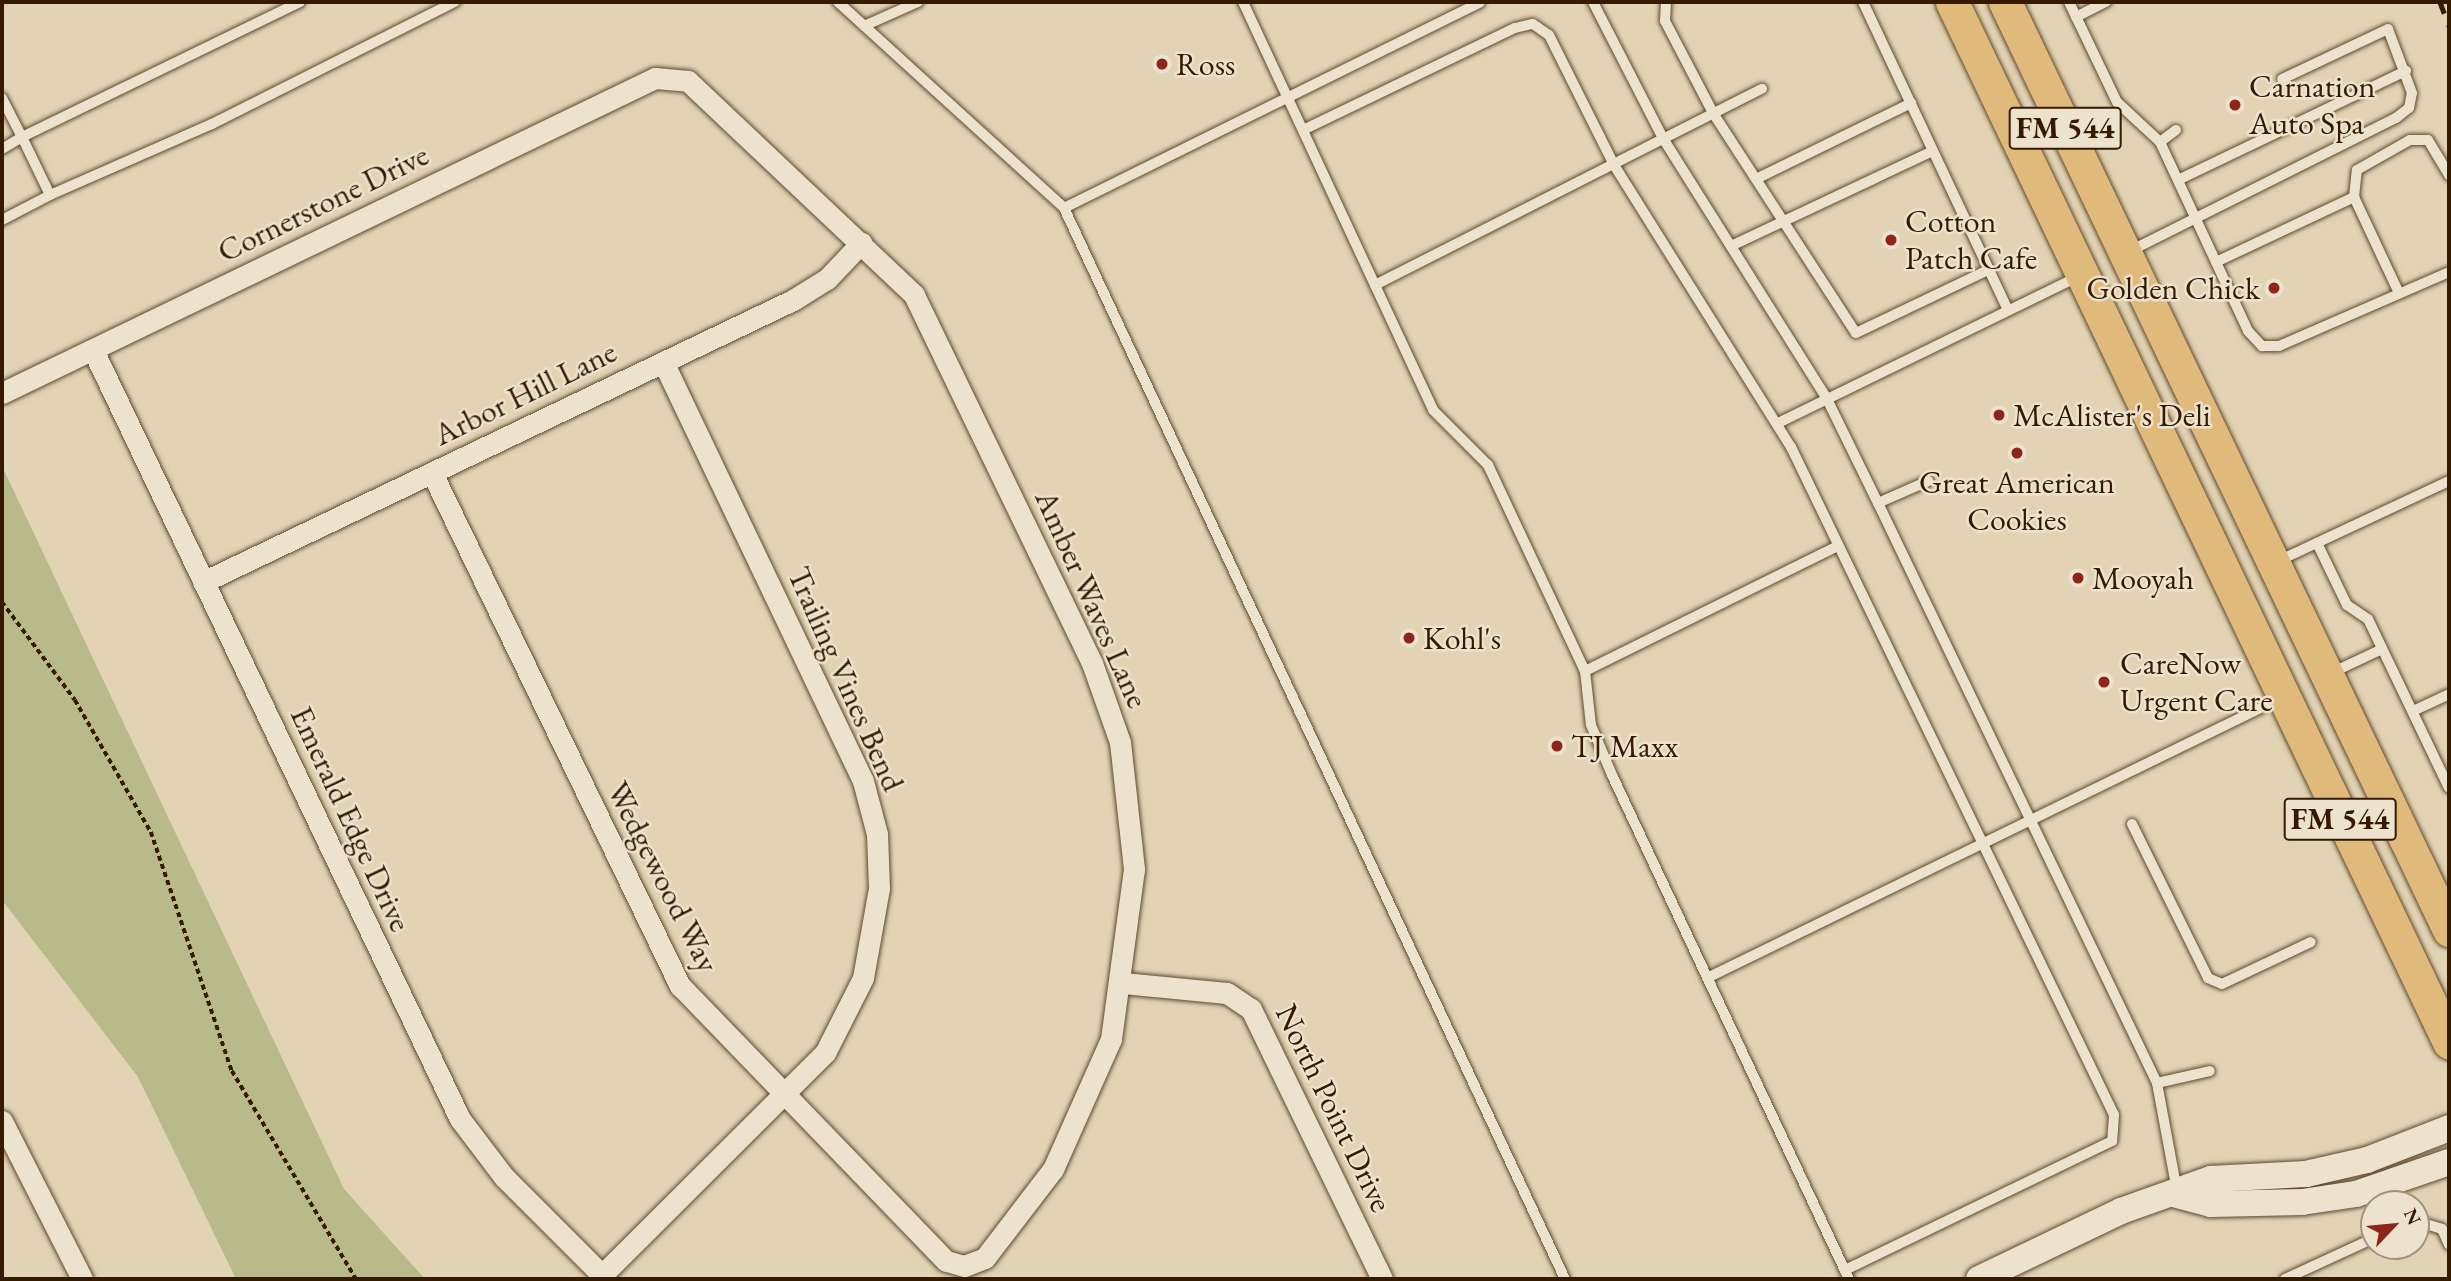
<!DOCTYPE html>
<style>
body{margin:0}
#map{position:relative;width:2451px;height:1281px;overflow:hidden;background:#e1d3b4;font-family:"EB Garamond",serif}
div>[style]{position:absolute}
[style*='--x']{left:calc(var(--x)*1px);top:calc(var(--y)*1px);width:calc(var(--w)*1px);rotate:calc(var(--a)*1deg)}
.green>*{inset:0;background:#b8bb89}
.path>*{height:3.5px;margin-top:-1.75px;transform-origin:0;background:repeating-linear-gradient(90deg,#351901 0 5px,transparent 0 8.5px)}
.roads{filter:drop-shadow(0 0 2px #60482e) drop-shadow(0 0 2px #60482e)}
.service>*{height:10px;margin:-5px;padding:0 5px;transform-origin:5px;border-radius:5px;background:#ece2ce}
.minor>*{height:21px;margin:-10.5px;padding:0 10.5px;transform-origin:10.5px;border-radius:10.5px;background:#ece2ce}
.tertiary>*{height:26px;margin:-13px;padding:0 13px;transform-origin:13px;border-radius:13px;background:#ece2ce}
.primary>*{height:33px;margin:-16.5px;padding:0 16.5px;transform-origin:16.5px;border-radius:16.5px;background:#e0ba7a}
.rail>*{height:5px;margin-top:-2.5px;transform-origin:0;background:repeating-linear-gradient(90deg,#351901 0 12px,transparent 0 24px)}
.dots>*{width:19px;height:19px;translate:-50% -50%;box-sizing:border-box;border:4px solid #ece2ce;border-radius:50%}
span{translate:-50% -50%;white-space:nowrap;text-align:center;line-height:1.15;-webkit-text-stroke:5px #ece2ce;paint-order:stroke}
.shield-label span{padding:2px 5px;background:#ece2ce;border:2px solid;border-radius:5px;-webkit-text-stroke-width:0}
.shield-label{font-size:30px;color:#351901;font-weight:700}
.poi-label{font-size:32px;color:#351901}
.left{translate:0 -50%;text-align:left}
.right{translate:-100% -50%;text-align:right}
.street-label{font-size:32px;color:#351901}
.frame{position:absolute;inset:0;border:4px solid #351901;pointer-events:none}
.north{position:absolute;left:2360px;top:1190px;width:70px;height:70px;box-sizing:border-box;background:#ece2ce;border:2px solid #a3927c;border-radius:50%;rotate:64deg;font-size:19px;font-weight:700;line-height:28px;text-align:center;color:#351901}
.north::after{content:'';display:block;margin:auto;width:24px;height:32px;background:#8f2418;clip-path:polygon(50% 0,100% 100%,50% 72%,0 100%)}
</style>
<div id="map">
<div class="green">
<i style="clip-path:polygon(2px 466px,344px 1189px,425px 1279px,236px 1279px,138px 1077px,2px 900px)"></i>
</div>
<div class="path">
<i style="--x:2;--y:602;--w:122;--a:53.3"></i>
<i style="--x:75;--y:700;--w:152;--a:60.1"></i>
<i style="--x:151;--y:832;--w:252;--a:71.3"></i>
<i style="--x:232;--y:1071;--w:242;--a:59.2"></i>
</div>
<div class="roads">
<div class="service">
<i style="--x:838;--y:2;--w:306;--a:42.3"></i>
<i style="--x:1064;--y:208;--w:1182;--a:64.93"></i>
<i style="--x:1243;--y:2;--w:450;--a:65"></i>
<i style="--x:1433;--y:410;--w:78;--a:45"></i>
<i style="--x:1488;--y:465;--w:228;--a:64.8"></i>
<i style="--x:1585;--y:671;--w:54;--a:83.7"></i>
<i style="--x:1591;--y:725;--w:54;--a:67.2"></i>
<i style="--x:1612;--y:775;--w:557;--a:64.82"></i>
<i style="--x:1593;--y:2;--w:155;--a:62.8"></i>
<i style="--x:1664;--y:140;--w:304;--a:57.8"></i>
<i style="--x:1826;--y:397;--w:118;--a:63.9"></i>
<i style="--x:1878;--y:503;--w:644;--a:64.31"></i>
<i style="--x:2157;--y:1083;--w:110;--a:79.5"></i>
<i style="--x:1666;--y:2;--w:19;--a:93"></i>
<i style="--x:1665;--y:21;--w:104;--a:62.4"></i>
<i style="--x:1713;--y:113;--w:262;--a:57"></i>
<i style="--x:1856;--y:333;--w:148;--a:-25.5"></i>
<i style="--x:1863;--y:2;--w:340;--a:64.8"></i>
<i style="--x:2069;--y:2;--w:111;--a:64.4"></i>
<i style="--x:2117;--y:102;--w:59;--a:42.9"></i>
<i style="--x:2160;--y:142;--w:208;--a:65"></i>
<i style="--x:2248;--y:331;--w:21;--a:47"></i>
<i style="--x:2262;--y:346;--w:17;--a:0"></i>
<i style="--x:2279;--y:346;--w:185;--a:-23.5"></i>
<i style="--x:2076;--y:17;--w:34;--a:-27"></i>
<i style="--x:864;--y:26;--w:59;--a:-24"></i>
<i style="--x:2;--y:98;--w:44;--a:62.9"></i>
<i style="--x:22;--y:137;--w:309;--a:-25.9"></i>
<i style="--x:1303;--y:130;--w:235;--a:-25.7"></i>
<i style="--x:1515;--y:28;--w:18;--a:-13"></i>
<i style="--x:1533;--y:24;--w:19;--a:35"></i>
<i style="--x:1549;--y:35;--w:145;--a:63.4"></i>
<i style="--x:1614;--y:165;--w:333;--a:57.9"></i>
<i style="--x:1791;--y:447;--w:742;--a:64.19"></i>
<i style="--x:2114;--y:1115;--w:26;--a:94"></i>
<i style="--x:2112;--y:1141;--w:297;--a:154.2"></i>
<i style="--x:2160;--y:142;--w:20;--a:-37"></i>
<i style="--x:2;--y:149;--w:23;--a:-31"></i>
<i style="--x:22;--y:137;--w:64;--a:64.2"></i>
<i style="--x:50;--y:195;--w:177;--a:-23.7"></i>
<i style="--x:212;--y:124;--w:272;--a:-26.7"></i>
<i style="--x:1756;--y:179;--w:173;--a:-26.1"></i>
<i style="--x:2178;--y:180;--w:253;--a:-25.6"></i>
<i style="--x:1064;--y:208;--w:464;--a:-26.3"></i>
<i style="--x:2;--y:220;--w:54;--a:-27.5"></i>
<i style="--x:1731;--y:246;--w:223;--a:-25.2"></i>
<i style="--x:2128;--y:252;--w:300;--a:-26.6"></i>
<i style="--x:2396;--y:118;--w:16;--a:-38"></i>
<i style="--x:2409;--y:108;--w:15;--a:-79"></i>
<i style="--x:2412;--y:93;--w:68;--a:-110.6"></i>
<i style="--x:2388;--y:29;--w:117;--a:154.7"></i>
<i style="--x:2216;--y:262;--w:153;--a:-25.2"></i>
<i style="--x:1375;--y:285;--w:434;--a:-26.9"></i>
<i style="--x:2399;--y:293;--w:106;--a:-115.1"></i>
<i style="--x:2354;--y:197;--w:27;--a:-84"></i>
<i style="--x:2357;--y:170;--w:61;--a:-29.5"></i>
<i style="--x:2410;--y:140;--w:18;--a:0"></i>
<i style="--x:2428;--y:140;--w:41;--a:59"></i>
<i style="--x:1778;--y:423;--w:336;--a:-26"></i>
<i style="--x:1878;--y:503;--w:55;--a:-23.7"></i>
<i style="--x:2317;--y:543;--w:69;--a:64.2"></i>
<i style="--x:2347;--y:605;--w:25;--a:34"></i>
<i style="--x:2368;--y:619;--w:187;--a:64.4"></i>
<i style="--x:2276;--y:562;--w:191;--a:-25.1"></i>
<i style="--x:1585;--y:671;--w:282;--a:-26.3"></i>
<i style="--x:2331;--y:673;--w:56;--a:-25.2"></i>
<i style="--x:2413;--y:711;--w:40;--a:-25"></i>
<i style="--x:2132;--y:824;--w:172;--a:63.7"></i>
<i style="--x:2208;--y:978;--w:15;--a:23"></i>
<i style="--x:2222;--y:984;--w:98;--a:-25.3"></i>
<i style="--x:1707;--y:978;--w:639;--a:-26"></i>
<i style="--x:2157;--y:1083;--w:54;--a:-12.8"></i>
<i style="--x:2416;--y:1221;--w:27;--a:17"></i>
<i style="--x:2442;--y:1229;--w:17;--a:66"></i>
<i style="--x:2285;--y:1279;--w:98;--a:-24.7"></i>
</div>
<div class="minor">
<i style="--x:93;--y:350;--w:852;--a:64.49"></i>
<i style="--x:460;--y:1119;--w:73;--a:52.8"></i>
<i style="--x:504;--y:1177;--w:144;--a:45"></i>
<i style="--x:2;--y:393;--w:725;--a:-25.75"></i>
<i style="--x:655;--y:78;--w:33;--a:5"></i>
<i style="--x:688;--y:81;--w:311;--a:43.4"></i>
<i style="--x:914;--y:295;--w:409;--a:64.2"></i>
<i style="--x:1092;--y:663;--w:84;--a:70.5"></i>
<i style="--x:1120;--y:742;--w:128;--a:83.7"></i>
<i style="--x:1134;--y:869;--w:172;--a:97.7"></i>
<i style="--x:1111;--y:1039;--w:142;--a:114"></i>
<i style="--x:1053;--y:1169;--w:112;--a:127.4"></i>
<i style="--x:985;--y:1258;--w:22;--a:159"></i>
<i style="--x:964;--y:1266;--w:19;--a:-164"></i>
<i style="--x:946;--y:1261;--w:383;--a:-134"></i>
<i style="--x:680;--y:986;--w:570;--a:-115.8"></i>
<i style="--x:203;--y:582;--w:654;--a:-25.55"></i>
<i style="--x:793;--y:300;--w:40;--a:-32"></i>
<i style="--x:827;--y:279;--w:50;--a:-46.6"></i>
<i style="--x:1123;--y:983;--w:104;--a:5.5"></i>
<i style="--x:1227;--y:993;--w:29;--a:34"></i>
<i style="--x:1251;--y:1009;--w:300;--a:64.1"></i>
<i style="--x:2;--y:1121;--w:177;--a:63.1"></i>
<i style="--x:602;--y:1275;--w:315;--a:-44.9"></i>
<i style="--x:825;--y:1053;--w:84;--a:-63.1"></i>
<i style="--x:863;--y:978;--w:91;--a:-79.9"></i>
<i style="--x:879;--y:888;--w:54;--a:-92.1"></i>
<i style="--x:877;--y:834;--w:55;--a:-104.8"></i>
<i style="--x:863;--y:781;--w:464;--a:-115.5"></i>
</div>
<div class="tertiary">
<i style="--x:2177;--y:1195;--w:35;--a:15"></i>
<i style="--x:2211;--y:1204;--w:91;--a:-1.3"></i>
<i style="--x:2302;--y:1202;--w:55;--a:-8.4"></i>
<i style="--x:2356;--y:1194;--w:98;--a:-19"></i>
<i style="--x:1979;--y:1279;--w:157;--a:-25.6"></i>
<i style="--x:2121;--y:1211;--w:96;--a:-19.6"></i>
<i style="--x:2211;--y:1179;--w:95;--a:-3"></i>
<i style="--x:2306;--y:1174;--w:63;--a:-12.9"></i>
<i style="--x:2367;--y:1160;--w:88;--a:-21.3"></i>
</div>
<div class="primary">
<i style="--x:1952;--y:2;--w:1153;--a:64.46"></i>
<i style="--x:2005;--y:2;--w:1029;--a:64.43"></i>
</div>
</div>
<div class="rail">
<i style="--x:2440;--y:2;--w:26;--a:69"></i>
</div>
<div class="dots">
<i style="left:1162px;top:64px;background:#8f2418"></i>
<i style="left:2235px;top:105px;background:#8f2418"></i>
<i style="left:1891px;top:240px;background:#8f2418"></i>
<i style="left:2274px;top:288px;background:#8f2418"></i>
<i style="left:1999px;top:415px;background:#8f2418"></i>
<i style="left:2017px;top:453px;background:#8f2418"></i>
<i style="left:2078px;top:578px;background:#8f2418"></i>
<i style="left:1409px;top:638px;background:#8f2418"></i>
<i style="left:2104px;top:682px;background:#8f2418"></i>
<i style="left:1557px;top:746px;background:#8f2418"></i>
</div>
<div class="shield-label">
<span style="left:2065px;top:128px">FM 544</span>
<span style="left:2340px;top:819px">FM 544</span>
</div>
<div class="poi-label">
<span class="left" style="left:1176px;top:64px">Ross</span>
<span class="left" style="left:2249px;top:105px">Carnation<br>Auto Spa</span>
<span class="left" style="left:1905px;top:240px">Cotton<br>Patch Cafe</span>
<span class="right" style="left:2260px;top:288px">Golden Chick</span>
<span class="left" style="left:2013px;top:415px">McAlister's Deli</span>
<span style="left:2017px;top:501px">Great American<br>Cookies</span>
<span class="left" style="left:2092px;top:578px">Mooyah</span>
<span class="left" style="left:1423px;top:638px">Kohl's</span>
<span class="left" style="left:2120px;top:682px">CareNow<br>Urgent Care</span>
<span class="left" style="left:1571px;top:746px">TJ Maxx</span>
</div>
<div class="street-label">
<span style="left:323px;top:203px;rotate:-26deg">Cornerstone Drive</span>
<span style="left:525px;top:393px;rotate:-26deg">Arbor Hill Lane</span>
<span style="left:1092px;top:599px;rotate:66deg">Amber Waves Lane</span>
<span style="left:846px;top:679px;rotate:66deg">Trailing Vines Bend</span>
<span style="left:351px;top:819px;rotate:65deg">Emerald Edge Drive</span>
<span style="left:663px;top:877px;rotate:63deg">Wedgewood Way</span>
<span style="left:1334px;top:1108px;rotate:64deg">North Point Drive</span>
</div>
<div class="frame"></div>
<div class="north">N</div>
</div>
